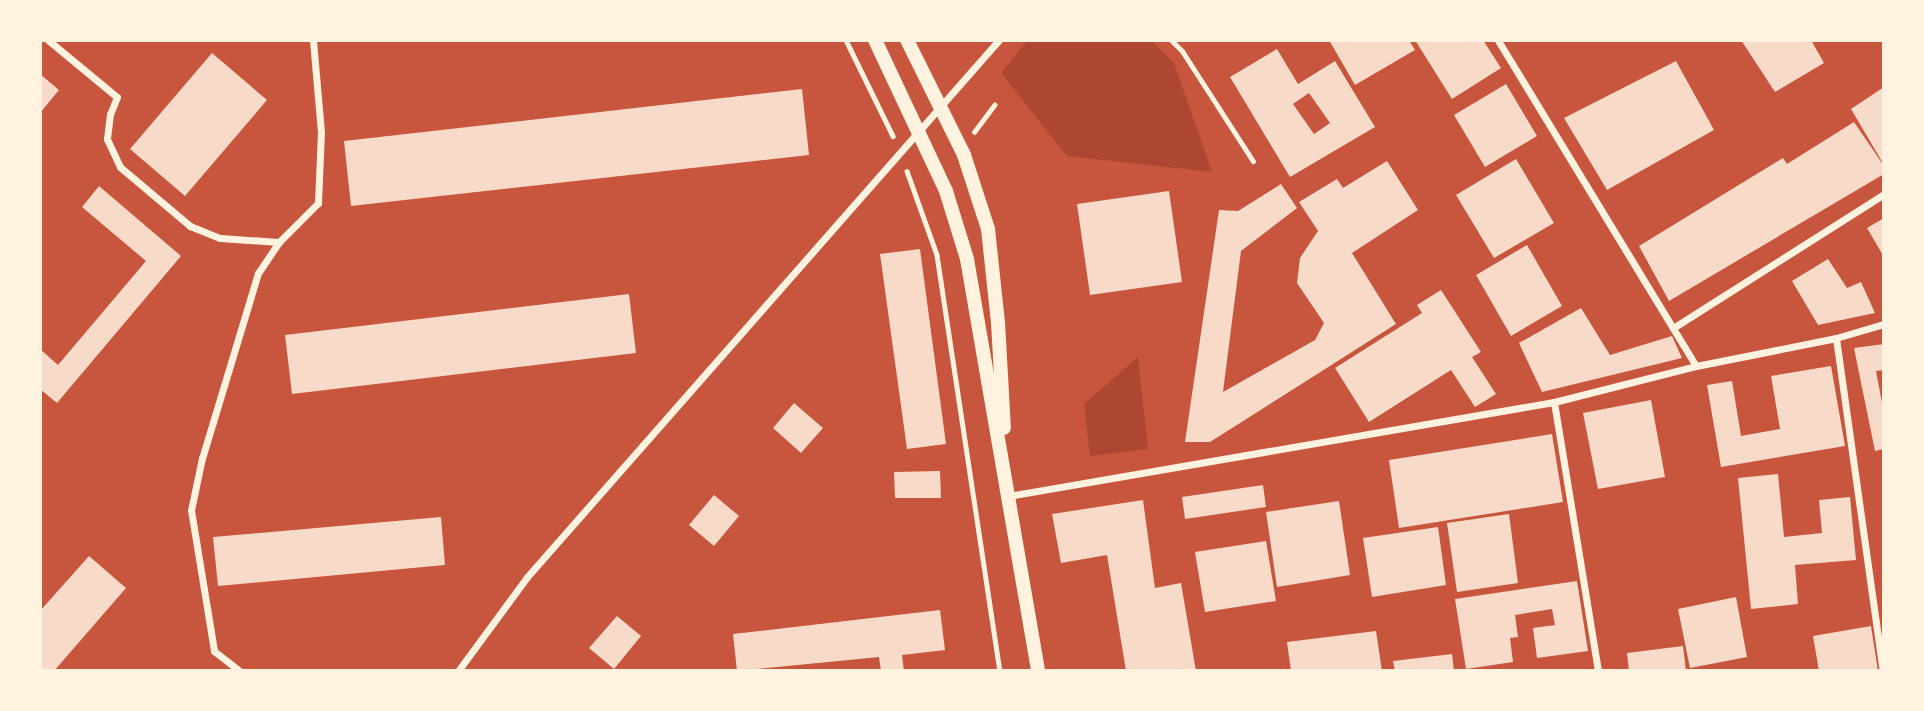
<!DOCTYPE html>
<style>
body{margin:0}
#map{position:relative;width:1924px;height:711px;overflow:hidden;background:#c8553d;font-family:"Sofia Sans Condensed",sans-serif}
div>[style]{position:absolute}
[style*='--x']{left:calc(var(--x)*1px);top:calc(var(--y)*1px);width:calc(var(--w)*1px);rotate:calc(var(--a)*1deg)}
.green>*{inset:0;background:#ae4732}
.building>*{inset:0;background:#f7dbc8}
.path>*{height:4.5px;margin:-2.25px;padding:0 2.25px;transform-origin:2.25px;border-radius:2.25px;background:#fff3e0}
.service>*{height:5px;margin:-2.5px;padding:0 2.5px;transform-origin:2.5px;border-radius:2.5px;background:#fff3e0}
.minor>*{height:7px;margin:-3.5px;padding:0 3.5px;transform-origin:3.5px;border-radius:3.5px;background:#fff3e0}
.secondary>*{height:14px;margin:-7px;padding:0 7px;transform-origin:7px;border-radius:7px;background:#fff3e0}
span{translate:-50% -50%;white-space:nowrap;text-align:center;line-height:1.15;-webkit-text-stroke:7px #fff3e0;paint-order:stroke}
.frame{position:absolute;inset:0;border:42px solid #fff3e0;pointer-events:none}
</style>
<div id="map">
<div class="green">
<i style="clip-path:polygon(1028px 40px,1151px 40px,1174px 63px,1212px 172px,1067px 156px,1001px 73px)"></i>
<i style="clip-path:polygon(1138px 357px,1148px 449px,1090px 456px,1084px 404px)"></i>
</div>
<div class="building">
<i style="clip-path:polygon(1329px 40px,1409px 40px,1415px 50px,1355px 85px)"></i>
<i style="clip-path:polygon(1415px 40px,1483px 40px,1501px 68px,1452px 99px)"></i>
<i style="clip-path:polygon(1741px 40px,1811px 40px,1824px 63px,1775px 92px)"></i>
<i style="clip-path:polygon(evenodd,1277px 49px,1298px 84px,1335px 61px,1375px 127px,1290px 177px,1230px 77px,1277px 49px,1309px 93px,1330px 123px,1314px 134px,1293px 104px,1309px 93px)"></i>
<i style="clip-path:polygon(212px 53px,267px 100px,185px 196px,130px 149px)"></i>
<i style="clip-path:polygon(1676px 61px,1714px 130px,1607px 190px,1564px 118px)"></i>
<i style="clip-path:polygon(40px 74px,59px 90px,40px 113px)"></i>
<i style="clip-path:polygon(1506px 84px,1537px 136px,1485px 167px,1454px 115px)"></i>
<i style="clip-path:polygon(1884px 87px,1884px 165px,1851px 109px)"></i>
<i style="clip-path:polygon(802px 89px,809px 155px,351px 206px,344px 141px)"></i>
<i style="clip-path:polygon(1854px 122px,1884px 166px,1884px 174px,1669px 301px,1639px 246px,1783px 158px,1787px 164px)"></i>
<i style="clip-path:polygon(1516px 159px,1554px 223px,1494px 258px,1456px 195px)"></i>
<i style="clip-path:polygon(1387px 161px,1418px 210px,1352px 253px,1396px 324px,1210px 442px,1185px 442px,1219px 210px,1238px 211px,1281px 184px,1297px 208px,1241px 251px,1223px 392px,1315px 340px,1324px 323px,1297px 283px,1300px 258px,1318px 231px,1299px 202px,1337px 179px,1343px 188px)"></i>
<i style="clip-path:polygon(99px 186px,181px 256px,57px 403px,40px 389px,40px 349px,58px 365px,146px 261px,82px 207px)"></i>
<i style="clip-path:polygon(1169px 191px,1182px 282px,1090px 295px,1077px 204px)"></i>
<i style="clip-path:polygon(1884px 218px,1884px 257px,1867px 228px)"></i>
<i style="clip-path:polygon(1527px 245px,1562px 306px,1511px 336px,1476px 275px)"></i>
<i style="clip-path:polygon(920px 249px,946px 444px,907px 449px,880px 254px)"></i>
<i style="clip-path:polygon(1828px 259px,1847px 288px,1861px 282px,1875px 313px,1818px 325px,1792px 281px)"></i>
<i style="clip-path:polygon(1441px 290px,1481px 352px,1472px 357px,1496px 394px,1475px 407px,1451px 370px,1369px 422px,1335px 368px,1422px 313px,1417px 305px)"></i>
<i style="clip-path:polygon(629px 294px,636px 353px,292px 394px,285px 335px)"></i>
<i style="clip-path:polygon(1581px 308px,1610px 355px,1672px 336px,1682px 358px,1542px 392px,1519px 343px)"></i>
<i style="clip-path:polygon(1884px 344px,1884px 370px,1876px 371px,1884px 413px,1884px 449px,1875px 451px,1854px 348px)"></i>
<i style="clip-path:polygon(1831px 366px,1845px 446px,1721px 467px,1707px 385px,1732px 381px,1741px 436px,1780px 429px,1771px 376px)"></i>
<i style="clip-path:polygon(1651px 400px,1665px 477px,1598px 489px,1583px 413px)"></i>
<i style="clip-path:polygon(794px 403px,823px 428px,801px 453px,773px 428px)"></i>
<i style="clip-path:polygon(1552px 434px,1563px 502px,1399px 528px,1389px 460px)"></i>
<i style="clip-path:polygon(940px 471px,941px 498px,895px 498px,894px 472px)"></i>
<i style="clip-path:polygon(1778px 474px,1784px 537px,1822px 533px,1819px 500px,1850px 497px,1856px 560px,1795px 565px,1798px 604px,1751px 609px,1738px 478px)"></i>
<i style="clip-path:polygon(1263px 485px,1266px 507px,1185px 519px,1182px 497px)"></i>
<i style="clip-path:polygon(714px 495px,739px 516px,714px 546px,689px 525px)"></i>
<i style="clip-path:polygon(1143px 500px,1155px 588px,1181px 583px,1196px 671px,1126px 671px,1107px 555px,1061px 563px,1052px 514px)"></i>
<i style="clip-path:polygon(1339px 501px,1350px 575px,1277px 587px,1266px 512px)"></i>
<i style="clip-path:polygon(1509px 514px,1518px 583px,1457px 592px,1447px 523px)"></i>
<i style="clip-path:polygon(441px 517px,445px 565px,218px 586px,213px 537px)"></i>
<i style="clip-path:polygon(1438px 527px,1446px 585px,1372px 597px,1363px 538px)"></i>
<i style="clip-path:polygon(1266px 541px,1276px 601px,1205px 612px,1195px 552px)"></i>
<i style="clip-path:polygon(89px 556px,126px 588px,54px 671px,40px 671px,40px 611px)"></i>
<i style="clip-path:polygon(1577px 581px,1588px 651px,1537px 658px,1533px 628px,1555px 625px,1552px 609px,1515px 615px,1518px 637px,1510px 638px,1513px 662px,1466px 669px,1455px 599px)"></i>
<i style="clip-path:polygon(1736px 597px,1747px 657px,1690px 668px,1678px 609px)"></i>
<i style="clip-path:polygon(940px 610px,945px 650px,902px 655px,904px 671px,881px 671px,879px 657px,737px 671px,733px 634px)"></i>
<i style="clip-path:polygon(617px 616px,641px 636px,614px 669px,589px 648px)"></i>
<i style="clip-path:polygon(1871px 626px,1878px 671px,1819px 671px,1813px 636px)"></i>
<i style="clip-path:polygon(1376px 631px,1382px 671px,1291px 671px,1287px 642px)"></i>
<i style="clip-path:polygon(1683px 646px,1686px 671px,1629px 671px,1627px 653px)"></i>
<i style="clip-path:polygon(1452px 654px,1454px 671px,1395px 671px,1393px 661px)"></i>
</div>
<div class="path">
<i style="--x:846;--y:40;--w:107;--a:63.9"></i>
<i style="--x:974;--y:132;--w:34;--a:-53"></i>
<i style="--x:907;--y:171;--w:89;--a:70.3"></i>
<i style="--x:937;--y:255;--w:421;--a:81.4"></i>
</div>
<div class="service">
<i style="--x:1171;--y:40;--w:16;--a:45"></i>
<i style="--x:1182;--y:51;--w:131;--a:57.2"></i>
</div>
<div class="minor">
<i style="--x:48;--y:40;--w:89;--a:39.6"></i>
<i style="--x:117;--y:97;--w:18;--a:112"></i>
<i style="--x:110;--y:114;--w:25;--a:97"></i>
<i style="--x:107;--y:139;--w:31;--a:65"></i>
<i style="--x:120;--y:167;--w:92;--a:40.1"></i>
<i style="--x:190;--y:226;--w:32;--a:22"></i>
<i style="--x:220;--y:238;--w:59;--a:3.9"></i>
<i style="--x:279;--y:242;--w:37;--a:124"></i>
<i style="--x:258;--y:273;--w:193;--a:106.8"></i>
<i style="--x:202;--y:458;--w:53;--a:101.9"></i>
<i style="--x:191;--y:510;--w:143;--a:80.7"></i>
<i style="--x:214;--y:651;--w:33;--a:38"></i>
<i style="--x:279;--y:242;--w:55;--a:-45"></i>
<i style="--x:318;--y:203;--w:71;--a:-87.6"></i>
<i style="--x:321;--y:132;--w:92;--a:-95"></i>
<i style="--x:1673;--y:328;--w:250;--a:-32.4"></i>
<i style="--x:1836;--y:338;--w:336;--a:82"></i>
<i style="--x:1696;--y:366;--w:143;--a:-11.3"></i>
<i style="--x:1836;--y:338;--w:50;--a:-16.3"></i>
<i style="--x:1554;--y:402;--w:273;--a:80.7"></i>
<i style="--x:1008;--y:496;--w:554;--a:-9.77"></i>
<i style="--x:1554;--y:402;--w:146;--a:-14.2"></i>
<i style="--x:1696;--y:366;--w:381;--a:-121.3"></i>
<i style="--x:458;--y:671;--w:117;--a:-53.7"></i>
<i style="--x:527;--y:577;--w:715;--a:-48.69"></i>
</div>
<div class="secondary">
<i style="--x:875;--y:40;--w:167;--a:64.8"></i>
<i style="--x:946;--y:191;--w:71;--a:72.8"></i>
<i style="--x:967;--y:259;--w:418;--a:80.2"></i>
<i style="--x:907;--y:40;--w:128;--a:63.6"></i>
<i style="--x:964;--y:155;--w:78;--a:72"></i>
<i style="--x:988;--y:229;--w:94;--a:83.9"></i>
<i style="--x:998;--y:322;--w:106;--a:86.8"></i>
</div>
<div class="frame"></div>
</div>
